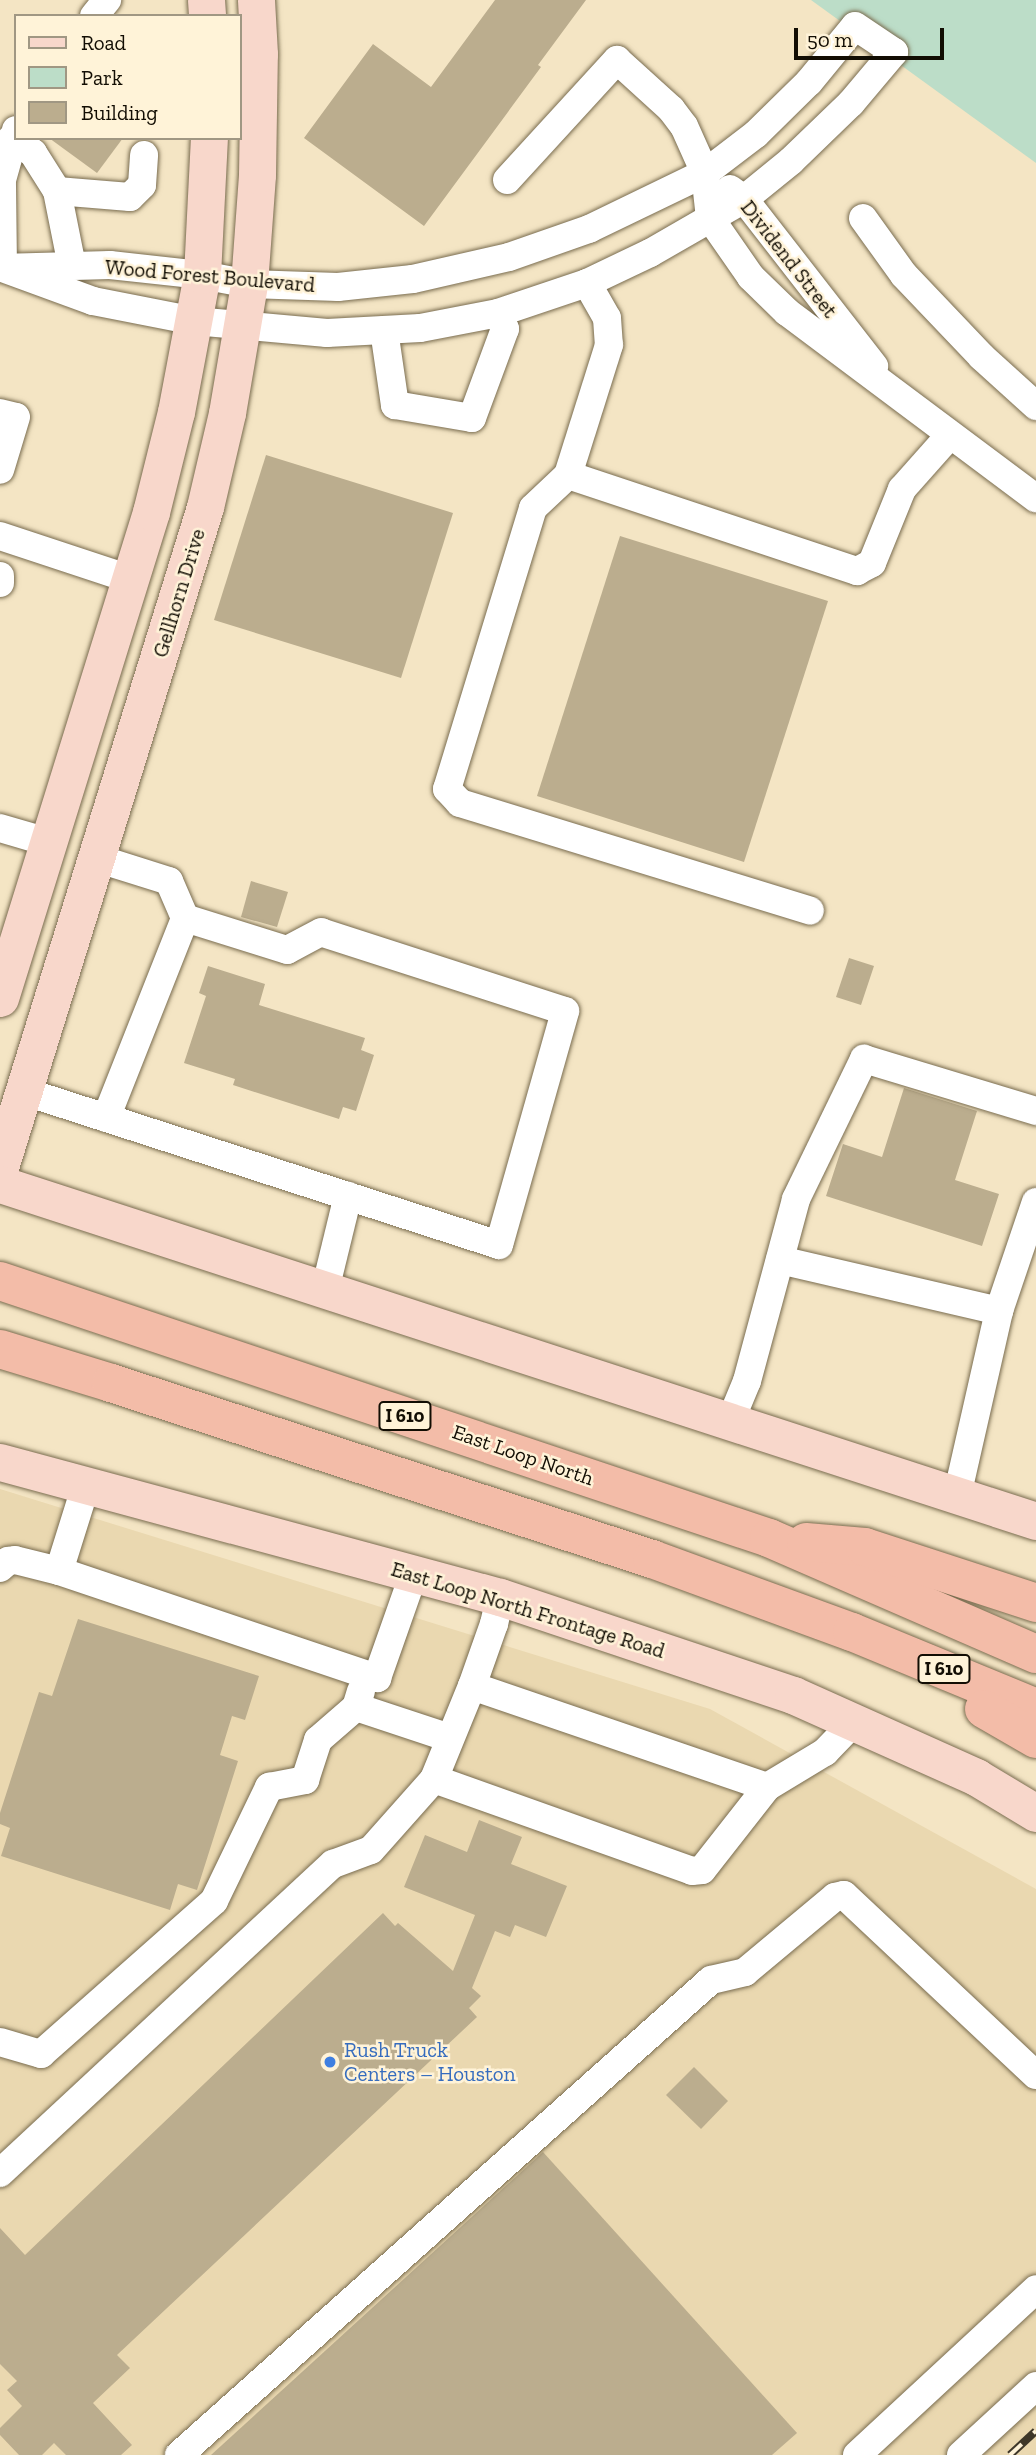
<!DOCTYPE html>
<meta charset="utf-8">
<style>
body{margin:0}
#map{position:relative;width:1036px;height:2455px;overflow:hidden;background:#f4e5c4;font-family:"Zilla Slab",serif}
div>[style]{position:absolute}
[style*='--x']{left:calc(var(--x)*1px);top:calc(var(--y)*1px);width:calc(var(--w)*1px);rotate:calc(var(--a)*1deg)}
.built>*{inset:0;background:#ead8b0}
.green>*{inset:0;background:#bcddc8}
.building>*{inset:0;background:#bbad8e}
.roads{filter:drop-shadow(0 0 2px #796c4f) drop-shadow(0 0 2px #796c4f)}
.minor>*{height:28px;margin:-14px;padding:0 14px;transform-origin:14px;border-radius:14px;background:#fff}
.major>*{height:37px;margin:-18.5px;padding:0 18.5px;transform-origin:18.5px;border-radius:18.5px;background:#f8d7cb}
.highway>*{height:38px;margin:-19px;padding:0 19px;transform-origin:19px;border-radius:19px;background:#f3bca8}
.rail>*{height:8px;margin-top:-4px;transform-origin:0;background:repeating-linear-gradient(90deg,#fff3d8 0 16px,#3e3729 0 32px);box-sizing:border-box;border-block:2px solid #3e3729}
.dots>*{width:19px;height:19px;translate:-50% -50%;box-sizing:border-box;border:4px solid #fff3d8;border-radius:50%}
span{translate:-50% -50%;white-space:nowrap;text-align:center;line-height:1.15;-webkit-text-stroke:5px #fff3d8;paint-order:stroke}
.shield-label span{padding:2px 5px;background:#fff3d8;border:2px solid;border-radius:5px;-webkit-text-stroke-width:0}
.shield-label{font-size:19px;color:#120d03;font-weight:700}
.street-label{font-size:21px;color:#120d03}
.shop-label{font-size:21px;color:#366cbe}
.left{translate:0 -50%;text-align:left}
.legend{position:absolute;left:14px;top:14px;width:228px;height:126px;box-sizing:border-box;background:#fff3d8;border:2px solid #a09783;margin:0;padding:9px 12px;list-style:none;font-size:21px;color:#120d03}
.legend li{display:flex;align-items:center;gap:14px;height:35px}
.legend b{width:35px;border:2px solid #a09783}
.scale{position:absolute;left:794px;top:28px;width:150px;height:32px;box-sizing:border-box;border:4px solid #120d03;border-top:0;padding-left:9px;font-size:21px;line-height:24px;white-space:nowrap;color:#120d03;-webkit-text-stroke:5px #fff3d8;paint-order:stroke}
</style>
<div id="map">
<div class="built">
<i style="clip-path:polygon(0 1489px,710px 1709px,1036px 1889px,1036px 2455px,0 2455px)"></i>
</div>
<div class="green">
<i style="clip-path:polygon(811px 0,1036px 0,1036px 163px)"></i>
</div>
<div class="building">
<i style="clip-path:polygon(495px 0,586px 0,538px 65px,541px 67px,424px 226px,304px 138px,373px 44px,431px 87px)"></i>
<i style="clip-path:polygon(49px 138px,123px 138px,97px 173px)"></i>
<i style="clip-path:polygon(266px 455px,453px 513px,401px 678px,214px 620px)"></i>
<i style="clip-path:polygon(620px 536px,828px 601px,744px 862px,537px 796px)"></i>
<i style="clip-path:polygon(251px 881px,288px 892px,277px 927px,241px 917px)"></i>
<i style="clip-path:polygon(849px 958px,874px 966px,861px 1005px,836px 997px)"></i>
<i style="clip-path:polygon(208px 966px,265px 984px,259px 1005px,365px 1038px,361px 1050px,374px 1055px,356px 1111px,343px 1107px,339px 1119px,233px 1085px,235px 1079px,184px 1063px,206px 996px,199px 993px)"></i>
<i style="clip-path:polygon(904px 1088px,977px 1111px,955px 1180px,999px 1194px,982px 1246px,826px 1196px,843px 1144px,882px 1157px)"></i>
<i style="clip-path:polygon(78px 1619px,259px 1676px,245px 1720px,232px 1716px,220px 1755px,238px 1761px,197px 1890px,178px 1884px,170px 1910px,1px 1856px,10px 1828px,0 1824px,0 1813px,39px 1692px,52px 1696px)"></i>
<i style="clip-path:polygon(479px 1820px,522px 1837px,511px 1864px,567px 1886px,546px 1937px,515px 1925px,510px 1937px,495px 1931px,472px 1988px,481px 1996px,469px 2008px,477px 2017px,117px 2355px,130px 2368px,93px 2403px,132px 2445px,121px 2455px,66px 2455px,54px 2443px,42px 2455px,19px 2455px,0 2435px,0 2428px,22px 2406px,7px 2390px,17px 2381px,0 2364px,0 2228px,25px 2255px,383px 1913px,395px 1926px,398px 1923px,453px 1971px,475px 1915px,404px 1887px,425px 1835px,467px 1852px)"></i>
<i style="clip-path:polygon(694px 2067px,728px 2101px,701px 2129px,666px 2095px)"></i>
<i style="clip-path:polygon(543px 2152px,797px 2433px,772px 2455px,211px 2455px)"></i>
</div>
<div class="roads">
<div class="minor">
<i style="--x:94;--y:16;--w:21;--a:-51"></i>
<i style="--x:11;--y:139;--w:26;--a:32"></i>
<i style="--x:33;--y:153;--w:45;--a:57.7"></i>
<i style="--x:57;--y:191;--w:76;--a:78.7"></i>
<i style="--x:507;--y:180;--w:163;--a:-47.5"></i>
<i style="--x:617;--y:60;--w:73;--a:42.2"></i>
<i style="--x:671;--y:109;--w:21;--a:53"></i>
<i style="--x:684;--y:126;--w:51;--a:65.9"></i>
<i style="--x:705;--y:173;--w:45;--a:83.7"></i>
<i style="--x:710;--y:218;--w:72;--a:55.2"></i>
<i style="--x:751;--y:277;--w:50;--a:44.2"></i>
<i style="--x:787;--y:312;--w:311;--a:36.8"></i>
<i style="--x:730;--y:189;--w:17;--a:36"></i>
<i style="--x:744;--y:199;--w:212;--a:52.1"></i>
<i style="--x:57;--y:191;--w:73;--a:4.7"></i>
<i style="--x:130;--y:197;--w:17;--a:-45"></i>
<i style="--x:142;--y:185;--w:30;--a:-86"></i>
<i style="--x:863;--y:218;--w:70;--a:54.3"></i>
<i style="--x:904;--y:275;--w:113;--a:46.4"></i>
<i style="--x:982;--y:357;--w:73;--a:42.2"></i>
<i style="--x:0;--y:268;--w:110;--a:-1.6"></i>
<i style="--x:110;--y:265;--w:93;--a:6.2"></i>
<i style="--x:202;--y:275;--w:48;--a:10.8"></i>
<i style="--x:249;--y:284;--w:89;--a:1.9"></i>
<i style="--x:338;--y:287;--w:75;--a:-6.1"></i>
<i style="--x:413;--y:279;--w:98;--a:-12.9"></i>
<i style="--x:509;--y:257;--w:85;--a:-19.3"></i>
<i style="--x:589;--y:229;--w:129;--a:-25.8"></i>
<i style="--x:705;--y:173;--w:64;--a:-37.4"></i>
<i style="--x:756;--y:134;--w:74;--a:-44.5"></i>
<i style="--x:809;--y:82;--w:72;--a:-50.6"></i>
<i style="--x:855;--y:26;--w:47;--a:33.7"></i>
<i style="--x:894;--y:52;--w:67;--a:130.1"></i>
<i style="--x:851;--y:103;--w:83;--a:136"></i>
<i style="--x:791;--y:161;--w:60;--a:141"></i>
<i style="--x:744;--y:199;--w:108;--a:150.1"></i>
<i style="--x:650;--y:253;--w:70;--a:154.5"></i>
<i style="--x:587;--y:283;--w:94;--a:161.4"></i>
<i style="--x:498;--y:313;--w:79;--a:169.1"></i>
<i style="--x:420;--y:328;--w:93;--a:176.9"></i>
<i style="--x:327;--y:333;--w:133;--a:-174.8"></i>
<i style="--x:195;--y:321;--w:104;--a:-168.9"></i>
<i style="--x:93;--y:301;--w:96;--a:-159.9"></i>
<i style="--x:3;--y:268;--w:88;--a:-90.7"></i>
<i style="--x:2;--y:180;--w:52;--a:-74.4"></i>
<i style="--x:587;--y:283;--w:40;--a:60.3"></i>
<i style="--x:607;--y:318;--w:27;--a:86"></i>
<i style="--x:609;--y:345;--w:136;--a:107.5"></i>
<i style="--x:568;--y:475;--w:305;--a:18.4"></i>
<i style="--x:857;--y:571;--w:17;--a:-28"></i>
<i style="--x:872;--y:563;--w:80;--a:-67.9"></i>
<i style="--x:902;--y:489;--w:72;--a:-48.4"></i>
<i style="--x:384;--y:330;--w:76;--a:81.7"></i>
<i style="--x:395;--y:405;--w:78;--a:9.6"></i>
<i style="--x:472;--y:418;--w:95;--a:-69.7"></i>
<i style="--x:505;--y:329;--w:17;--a:-114"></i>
<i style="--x:0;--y:413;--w:16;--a:14"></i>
<i style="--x:16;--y:417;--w:55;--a:106.8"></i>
<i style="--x:568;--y:475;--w:48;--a:136.7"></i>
<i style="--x:533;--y:508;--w:294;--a:107"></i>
<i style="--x:447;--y:789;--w:19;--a:47"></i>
<i style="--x:460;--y:803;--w:366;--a:17.1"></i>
<i style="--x:0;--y:536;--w:137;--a:18.3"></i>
<i style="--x:0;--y:576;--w:7;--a:90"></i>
<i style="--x:0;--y:828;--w:50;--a:16.3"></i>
<i style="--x:23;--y:1091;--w:500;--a:17.93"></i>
<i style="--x:499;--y:1245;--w:243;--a:-74.2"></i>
<i style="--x:565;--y:1011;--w:256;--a:-162.1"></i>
<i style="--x:321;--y:932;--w:38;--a:152"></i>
<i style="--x:287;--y:950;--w:107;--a:-162.6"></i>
<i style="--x:185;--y:918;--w:40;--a:-113.4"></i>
<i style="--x:169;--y:881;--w:77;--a:-162.5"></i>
<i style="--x:106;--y:1118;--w:215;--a:-68.4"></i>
<i style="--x:780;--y:1260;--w:225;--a:13.1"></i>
<i style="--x:325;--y:1290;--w:97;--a:-76.3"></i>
<i style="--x:730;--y:1422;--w:44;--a:-67.5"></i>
<i style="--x:747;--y:1381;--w:188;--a:-74.9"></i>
<i style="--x:796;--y:1199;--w:156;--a:-64.1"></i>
<i style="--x:864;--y:1059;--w:180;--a:16.8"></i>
<i style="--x:86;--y:1485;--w:90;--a:107.4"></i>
<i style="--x:59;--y:1571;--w:336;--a:18.6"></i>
<i style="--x:377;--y:1678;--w:111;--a:-70.6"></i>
<i style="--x:957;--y:1496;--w:190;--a:-77.2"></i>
<i style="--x:999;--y:1311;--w:115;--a:-71.3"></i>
<i style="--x:0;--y:1568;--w:11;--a:-41"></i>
<i style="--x:8;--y:1561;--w:7;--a:-8"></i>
<i style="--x:15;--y:1560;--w:45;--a:14"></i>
<i style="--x:472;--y:1686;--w:312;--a:18.9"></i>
<i style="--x:767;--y:1787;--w:68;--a:-31.1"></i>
<i style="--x:825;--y:1752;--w:43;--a:-45.9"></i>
<i style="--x:361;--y:1691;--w:17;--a:107"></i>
<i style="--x:356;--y:1707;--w:99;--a:18.3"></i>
<i style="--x:434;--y:1779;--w:274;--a:19.6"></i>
<i style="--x:692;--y:1871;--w:10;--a:-6"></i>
<i style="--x:702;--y:1870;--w:105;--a:-51.9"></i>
<i style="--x:0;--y:2042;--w:43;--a:16.3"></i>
<i style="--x:41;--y:2054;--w:231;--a:-41.5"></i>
<i style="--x:214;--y:1901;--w:127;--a:-64.2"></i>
<i style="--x:269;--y:1787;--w:37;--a:-11"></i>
<i style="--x:305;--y:1780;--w:42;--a:-72"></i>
<i style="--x:318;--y:1740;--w:50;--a:-41"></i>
<i style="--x:0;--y:2173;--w:454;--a:-42.9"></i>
<i style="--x:333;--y:1864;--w:40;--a:-20.2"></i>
<i style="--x:371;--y:1850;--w:95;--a:-48.4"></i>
<i style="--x:434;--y:1779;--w:100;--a:-67.8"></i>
<i style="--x:472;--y:1686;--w:66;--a:-70.5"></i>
<i style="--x:494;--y:1624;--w:28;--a:-77"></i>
<i style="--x:179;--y:2455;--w:713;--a:-41.76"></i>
<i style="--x:711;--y:1980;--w:35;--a:-13"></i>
<i style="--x:745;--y:1972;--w:117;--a:-39.8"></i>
<i style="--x:835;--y:1897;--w:9;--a:-13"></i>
<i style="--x:844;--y:1895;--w:263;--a:43.2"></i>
<i style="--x:857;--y:2455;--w:244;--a:-42.8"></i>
<i style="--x:961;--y:2455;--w:102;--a:-42.6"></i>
</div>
<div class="major">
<i style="--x:206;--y:0;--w:16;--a:86"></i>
<i style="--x:0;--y:998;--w:509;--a:-72.74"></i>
<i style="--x:151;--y:512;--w:103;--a:-76"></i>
<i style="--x:176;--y:412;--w:139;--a:-79.3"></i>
<i style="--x:202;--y:275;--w:137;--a:-87.1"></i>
<i style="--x:0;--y:1167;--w:691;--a:-72.74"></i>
<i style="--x:205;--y:507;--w:97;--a:-76.8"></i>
<i style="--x:227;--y:413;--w:131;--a:-80.3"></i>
<i style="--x:249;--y:284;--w:109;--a:-85.8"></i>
<i style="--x:257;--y:175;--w:121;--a:-89.1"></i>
<i style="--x:259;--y:54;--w:54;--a:-93.2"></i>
<i style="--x:0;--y:1184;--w:1089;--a:18.02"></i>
<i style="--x:0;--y:1462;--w:518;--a:15.11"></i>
<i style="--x:500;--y:1597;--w:309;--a:18.5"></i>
<i style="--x:793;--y:1695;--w:201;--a:24.1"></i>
<i style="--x:976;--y:1777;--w:70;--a:31"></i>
</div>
<div class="highway">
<i style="--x:0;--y:1281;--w:811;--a:18.48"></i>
<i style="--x:769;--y:1538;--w:291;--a:23.5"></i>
<i style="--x:0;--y:1349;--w:116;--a:17"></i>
<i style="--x:111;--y:1383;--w:569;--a:18.02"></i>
<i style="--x:652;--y:1559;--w:213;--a:20.1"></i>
<i style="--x:852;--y:1632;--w:199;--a:22.4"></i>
<i style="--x:806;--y:1542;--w:59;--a:4.8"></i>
<i style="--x:865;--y:1547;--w:180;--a:18.1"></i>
<i style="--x:984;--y:1709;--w:60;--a:30"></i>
</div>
</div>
<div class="rail">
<i style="--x:1010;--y:2455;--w:35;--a:-43"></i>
</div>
<div class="dots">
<i style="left:330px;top:2062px;background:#3f7fe0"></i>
</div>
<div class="shield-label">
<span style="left:405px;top:1416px">I 610</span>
<span style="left:944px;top:1669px">I 610</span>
</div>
<div class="street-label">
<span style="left:789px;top:259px;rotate:52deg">Dividend Street</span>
<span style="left:210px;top:276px;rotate:5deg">Wood Forest Boulevard</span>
<span style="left:179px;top:593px;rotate:-73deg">Gellhorn Drive</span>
<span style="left:523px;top:1455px;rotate:19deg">East Loop North</span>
<span style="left:528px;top:1610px;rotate:17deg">East Loop North Frontage Road</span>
</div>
<div class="shop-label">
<span class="left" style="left:344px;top:2062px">Rush Truck<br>Centers – Houston</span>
</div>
<ul class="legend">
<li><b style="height:9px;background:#f8d7cb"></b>Road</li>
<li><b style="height:19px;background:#bcddc8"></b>Park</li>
<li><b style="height:19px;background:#bbad8e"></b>Building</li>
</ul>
<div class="scale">50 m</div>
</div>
